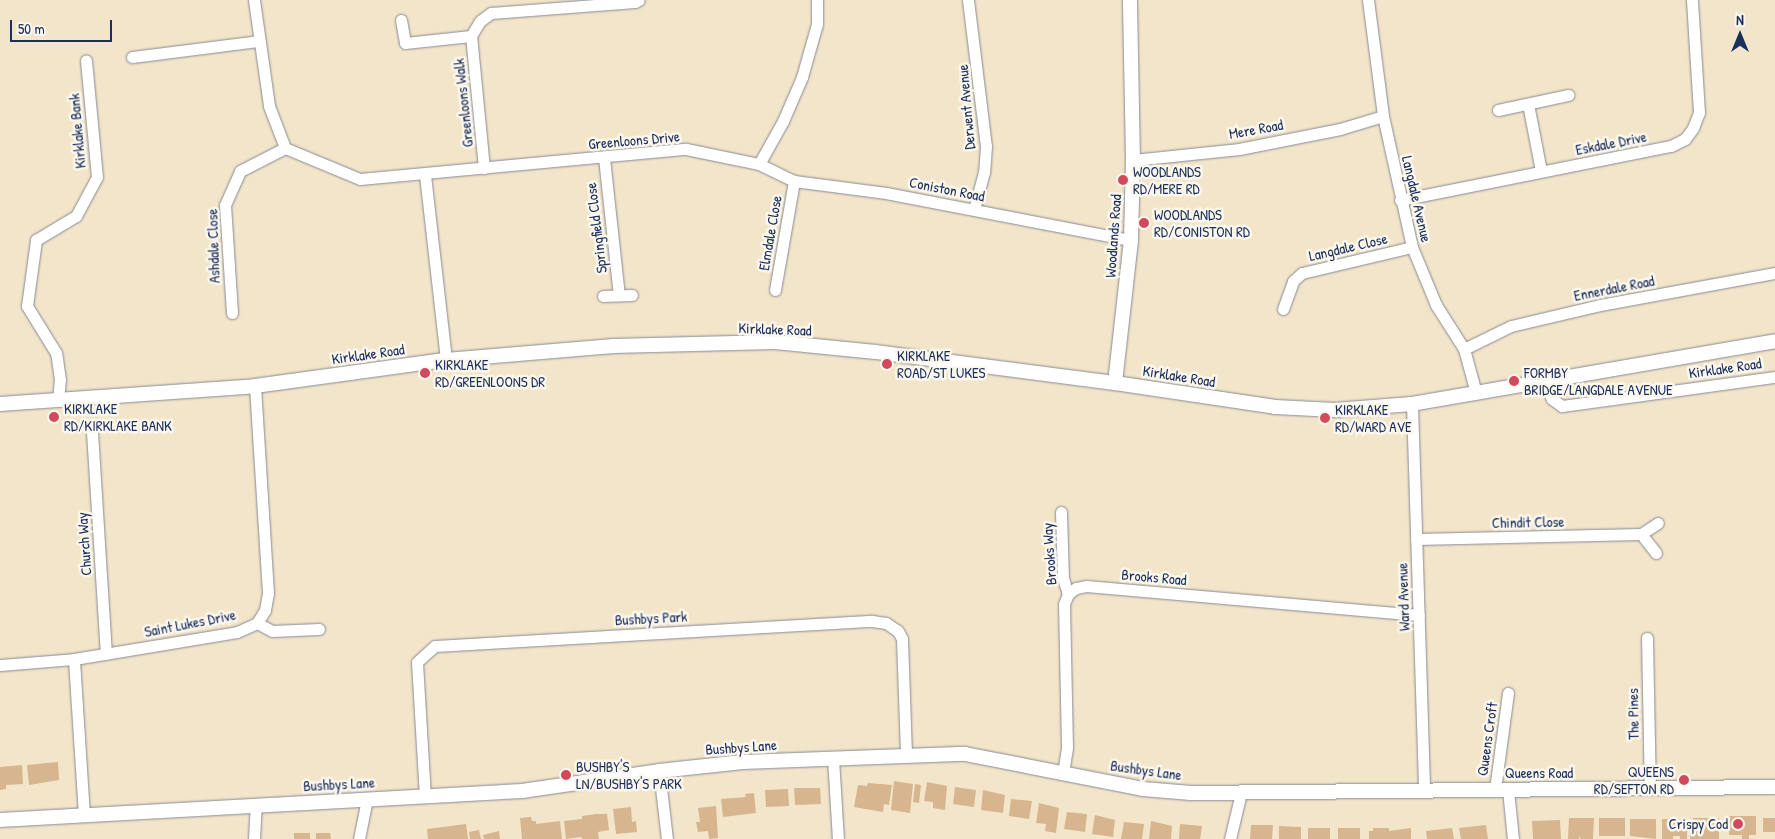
<!DOCTYPE html>
<style>
body{margin:0}
#map{position:relative;width:1775px;height:839px;overflow:hidden;background:#f3e5ca;font-family:"Patrick Hand",sans-serif}
div>[style]{position:absolute}
[style*='--x']{left:calc(var(--x)*1px);top:calc(var(--y)*1px);width:calc(var(--w)*1px);rotate:calc(var(--a)*1deg)}
.building>*{inset:0;background:#d7b58f}
.roads{filter:drop-shadow(0 0 1px #878a94) drop-shadow(0 0 1px #878a94)}
.minor>*{height:11px;margin:-5.5px;padding:0 5.5px;transform-origin:5.5px;border-radius:5.5px;background:#fff}
.tertiary>*{height:14px;margin:-7px;padding:0 7px;transform-origin:7px;border-radius:7px;background:#fff}
.dots>*{width:14px;height:14px;translate:-50% -50%;box-sizing:border-box;border:2px solid #fbf7ec;border-radius:50%}
span{translate:-50% -50%;white-space:nowrap;text-align:center;line-height:1.15;-webkit-text-stroke:5px #fbf7ec;paint-order:stroke}
.street-label{font-size:15px;color:#1b2f5e}
.poi-label{font-size:15px;color:#1b2f5e}
.left{translate:0 -50%;text-align:left}
.right{translate:-100% -50%;text-align:right}
.north{position:absolute;left:1715px;top:10px;width:50px;height:50px;-webkit-text-stroke:4px #fbf7ec;paint-order:stroke;rotate:0deg;font-size:14px;font-weight:700;line-height:20px;text-align:center;color:#1b2f5e}
.north::after{content:'';display:block;margin:auto;width:18px;height:22px;background:#1b2f5e;clip-path:polygon(50% 0,100% 100%,50% 72%,0 100%)}
.scale{position:absolute;left:10px;top:20px;width:102px;height:22px;box-sizing:border-box;border:2px solid #1b2f5e;border-top:0;padding-left:6px;font-size:15px;line-height:18px;white-space:nowrap;color:#1b2f5e;-webkit-text-stroke:4px #fbf7ec;paint-order:stroke}
</style>
<div id="map">
<div class="building">
<i style="clip-path:polygon(58px 762px,59px 780px,29px 785px,27px 765px)"></i>
<i style="clip-path:polygon(22px 765px,23px 784px,6px 785px,6px 789px,0 790px,0 767px)"></i>
<i style="clip-path:polygon(894px 781px,913px 784px,910px 813px,891px 810px)"></i>
<i style="clip-path:polygon(927px 782px,947px 786px,945px 810px,933px 808px,933px 802px,924px 801px)"></i>
<i style="clip-path:polygon(868px 783px,892px 785px,889px 805px,884px 804px,883px 812px,854px 807px,858px 785px,867px 786px)"></i>
<i style="clip-path:polygon(915px 784px,921px 785px,919px 803px,913px 802px)"></i>
<i style="clip-path:polygon(955px 787px,976px 790px,974px 807px,953px 804px)"></i>
<i style="clip-path:polygon(794px 788px,820px 788px,821px 804px,795px 805px)"></i>
<i style="clip-path:polygon(788px 789px,789px 806px,766px 807px,765px 790px)"></i>
<i style="clip-path:polygon(983px 790px,1005px 795px,1003px 813px,981px 810px)"></i>
<i style="clip-path:polygon(754px 793px,756px 813px,723px 817px,721px 799px,746px 797px,745px 794px)"></i>
<i style="clip-path:polygon(1011px 799px,1032px 801px,1029px 819px,1009px 816px)"></i>
<i style="clip-path:polygon(1039px 803px,1059px 808px,1056px 833px,1045px 831px,1046px 824px,1036px 823px)"></i>
<i style="clip-path:polygon(716px 806px,718px 838px,709px 839px,708px 831px,698px 832px,696px 822px,700px 822px,698px 808px)"></i>
<i style="clip-path:polygon(631px 807px,632px 822px,636px 821px,637px 832px,616px 834px,613px 809px)"></i>
<i style="clip-path:polygon(1067px 812px,1087px 814px,1085px 832px,1064px 829px)"></i>
<i style="clip-path:polygon(596px 814px,607px 814px,609px 830px,598px 832px,599px 839px,582px 839px,581px 837px,566px 839px,564px 821px,582px 819px,582px 816px)"></i>
<i style="clip-path:polygon(1095px 815px,1115px 820px,1113px 837px,1092px 834px)"></i>
<i style="clip-path:polygon(1729px 816px,1756px 816px,1756px 835px,1749px 835px,1749px 839px,1742px 839px,1742px 835px,1729px 835px)"></i>
<i style="clip-path:polygon(531px 817px,532px 821px,536px 821px,536px 824px,560px 821px,562px 839px,522px 839px,520px 818px)"></i>
<i style="clip-path:polygon(1569px 818px,1594px 818px,1593px 839px,1581px 839px,1579px 836px,1579px 839px,1568px 839px)"></i>
<i style="clip-path:polygon(1599px 818px,1625px 818px,1625px 836px,1599px 836px)"></i>
<i style="clip-path:polygon(1693px 818px,1719px 818px,1719px 839px,1690px 839px,1690px 825px,1693px 825px)"></i>
<i style="clip-path:polygon(1763px 818px,1775px 818px,1775px 832px,1763px 832px)"></i>
<i style="clip-path:polygon(1630px 819px,1656px 819px,1656px 839px,1630px 836px)"></i>
<i style="clip-path:polygon(1662px 819px,1687px 819px,1687px 839px,1680px 839px,1680px 836px,1673px 836px,1673px 839px,1662px 839px)"></i>
<i style="clip-path:polygon(1560px 820px,1561px 839px,1533px 839px,1532px 821px)"></i>
<i style="clip-path:polygon(1151px 821px,1172px 826px,1171px 839px,1149px 839px)"></i>
<i style="clip-path:polygon(1124px 822px,1144px 824px,1142px 839px,1121px 839px)"></i>
<i style="clip-path:polygon(466px 824px,468px 839px,428px 839px,427px 829px)"></i>
<i style="clip-path:polygon(1180px 824px,1202px 826px,1200px 839px,1179px 839px)"></i>
<i style="clip-path:polygon(1251px 825px,1273px 825px,1272px 839px,1250px 839px)"></i>
<i style="clip-path:polygon(1486px 825px,1488px 839px,1461px 839px,1459px 828px)"></i>
<i style="clip-path:polygon(1279px 826px,1301px 827px,1301px 839px,1279px 839px)"></i>
<i style="clip-path:polygon(1308px 828px,1330px 828px,1330px 839px,1308px 839px)"></i>
<i style="clip-path:polygon(1338px 828px,1360px 828px,1360px 839px,1338px 839px)"></i>
<i style="clip-path:polygon(1373px 828px,1389px 828px,1389px 831px,1411px 828px,1411px 839px,1369px 839px,1369px 831px,1373px 831px)"></i>
<i style="clip-path:polygon(1452px 828px,1454px 839px,1427px 839px,1426px 831px)"></i>
<i style="clip-path:polygon(479px 830px,481px 839px,470px 839px,469px 832px)"></i>
<i style="clip-path:polygon(499px 831px,500px 839px,484px 839px,483px 835px)"></i>
<i style="clip-path:polygon(294px 833px,310px 833px,310px 839px,294px 839px)"></i>
<i style="clip-path:polygon(316px 833px,330px 833px,331px 839px,316px 839px)"></i>
</div>
<div class="roads">
<div class="minor">
<i style="--x:254;--y:0;--w:107;--a:81.9"></i>
<i style="--x:269;--y:106;--w:45;--a:69.1"></i>
<i style="--x:285;--y:148;--w:81;--a:22.5"></i>
<i style="--x:360;--y:179;--w:327;--a:-5.3"></i>
<i style="--x:686;--y:149;--w:75;--a:11.6"></i>
<i style="--x:759;--y:164;--w:49;--a:-60.8"></i>
<i style="--x:783;--y:121;--w:48;--a:-66.6"></i>
<i style="--x:802;--y:77;--w:55;--a:-74.2"></i>
<i style="--x:817;--y:24;--w:24;--a:-90"></i>
<i style="--x:968;--y:0;--w:147;--a:83"></i>
<i style="--x:986;--y:146;--w:26;--a:94"></i>
<i style="--x:984;--y:172;--w:38;--a:105"></i>
<i style="--x:1368;--y:0;--w:117;--a:82.6"></i>
<i style="--x:1383;--y:116;--w:134;--a:77.5"></i>
<i style="--x:1412;--y:247;--w:63;--a:67.5"></i>
<i style="--x:1436;--y:305;--w:52;--a:57.5"></i>
<i style="--x:1464;--y:349;--w:46;--a:74.7"></i>
<i style="--x:401;--y:20;--w:23;--a:80"></i>
<i style="--x:405;--y:43;--w:66;--a:-6.1"></i>
<i style="--x:132;--y:57;--w:127;--a:-7.2"></i>
<i style="--x:1528;--y:104;--w:68;--a:79"></i>
<i style="--x:1498;--y:110;--w:72;--a:-12.1"></i>
<i style="--x:604;--y:158;--w:138;--a:83.8"></i>
<i style="--x:1133;--y:160;--w:107;--a:-5.9"></i>
<i style="--x:1239;--y:149;--w:103;--a:-11.2"></i>
<i style="--x:1340;--y:129;--w:45;--a:-16.8"></i>
<i style="--x:759;--y:164;--w:39;--a:26"></i>
<i style="--x:794;--y:181;--w:93;--a:7.4"></i>
<i style="--x:886;--y:193;--w:249;--a:10.9"></i>
<i style="--x:484;--y:168;--w:133;--a:-95.6"></i>
<i style="--x:471;--y:36;--w:17;--a:-59"></i>
<i style="--x:480;--y:21;--w:14;--a:-36"></i>
<i style="--x:491;--y:13;--w:144;--a:-4.4"></i>
<i style="--x:635;--y:2;--w:4;--a:-27"></i>
<i style="--x:425;--y:175;--w:186;--a:83.5"></i>
<i style="--x:1400;--y:200;--w:276;--a:-11.3"></i>
<i style="--x:1671;--y:146;--w:16;--a:-27"></i>
<i style="--x:1685;--y:139;--w:14;--a:-54"></i>
<i style="--x:1693;--y:128;--w:17;--a:-69"></i>
<i style="--x:1699;--y:112;--w:112;--a:-93.6"></i>
<i style="--x:775;--y:290;--w:111;--a:-80.1"></i>
<i style="--x:603;--y:296;--w:29;--a:-2"></i>
<i style="--x:1283;--y:309;--w:30;--a:-70"></i>
<i style="--x:1293;--y:281;--w:12;--a:-42"></i>
<i style="--x:1302;--y:273;--w:113;--a:-13.3"></i>
<i style="--x:232;--y:313;--w:108;--a:-93.7"></i>
<i style="--x:225;--y:205;--w:37;--a:-66"></i>
<i style="--x:240;--y:171;--w:51;--a:-27.1"></i>
<i style="--x:1464;--y:349;--w:52;--a:-26.1"></i>
<i style="--x:1511;--y:326;--w:91;--a:-13.3"></i>
<i style="--x:1600;--y:305;--w:178;--a:-10.4"></i>
<i style="--x:1545;--y:382;--w:18;--a:68"></i>
<i style="--x:1552;--y:399;--w:12;--a:35"></i>
<i style="--x:1562;--y:406;--w:215;--a:-7.8"></i>
<i style="--x:58;--y:401;--w:21;--a:-85"></i>
<i style="--x:60;--y:380;--w:27;--a:-98"></i>
<i style="--x:56;--y:353;--w:55;--a:-121.7"></i>
<i style="--x:27;--y:306;--w:67;--a:-82.2"></i>
<i style="--x:36;--y:240;--w:47;--a:-31"></i>
<i style="--x:76;--y:216;--w:44;--a:-61.7"></i>
<i style="--x:97;--y:177;--w:117;--a:-95.4"></i>
<i style="--x:1412;--y:404;--w:385;--a:88.2"></i>
<i style="--x:92;--y:432;--w:222;--a:86.4"></i>
<i style="--x:1061;--y:512;--w:66;--a:88.3"></i>
<i style="--x:1063;--y:578;--w:17;--a:73"></i>
<i style="--x:1416;--y:539;--w:225;--a:-1.3"></i>
<i style="--x:1656;--y:553;--w:24;--a:-128"></i>
<i style="--x:1641;--y:534;--w:20;--a:-33"></i>
<i style="--x:257;--y:623;--w:17;--a:28"></i>
<i style="--x:272;--y:631;--w:47;--a:-2.4"></i>
<i style="--x:1647;--y:638;--w:150;--a:88.9"></i>
<i style="--x:0;--y:665;--w:74;--a:-4.6"></i>
<i style="--x:833;--y:758;--w:81;--a:86.5"></i>
<i style="--x:659;--y:771;--w:68;--a:83.3"></i>
<i style="--x:1063;--y:773;--w:26;--a:-81"></i>
<i style="--x:1067;--y:747;--w:143;--a:-91.2"></i>
<i style="--x:1064;--y:604;--w:11;--a:-68"></i>
<i style="--x:1068;--y:594;--w:10;--a:-37"></i>
<i style="--x:1076;--y:588;--w:10;--a:-11"></i>
<i style="--x:1086;--y:586;--w:334;--a:5"></i>
<i style="--x:1495;--y:789;--w:97;--a:-82.3"></i>
<i style="--x:1508;--y:790;--w:49;--a:84.2"></i>
<i style="--x:425;--y:797;--w:135;--a:-93.4"></i>
<i style="--x:417;--y:662;--w:24;--a:-42"></i>
<i style="--x:435;--y:646;--w:438;--a:-3.3"></i>
<i style="--x:872;--y:621;--w:14;--a:8"></i>
<i style="--x:886;--y:623;--w:14;--a:34"></i>
<i style="--x:898;--y:631;--w:9;--a:63"></i>
<i style="--x:902;--y:639;--w:117;--a:88"></i>
<i style="--x:84;--y:815;--w:156;--a:-93.7"></i>
<i style="--x:74;--y:659;--w:165;--a:-9.4"></i>
<i style="--x:237;--y:632;--w:22;--a:-24"></i>
<i style="--x:257;--y:623;--w:15;--a:-58"></i>
<i style="--x:265;--y:610;--w:17;--a:-80"></i>
<i style="--x:268;--y:593;--w:207;--a:-93.6"></i>
<i style="--x:254;--y:839;--w:35;--a:-87"></i>
<i style="--x:359;--y:839;--w:41;--a:-78.7"></i>
<i style="--x:1230;--y:839;--w:47;--a:-76.6"></i>
</div>
<div class="tertiary">
<i style="--x:1115;--y:383;--w:144;--a:-83.6"></i>
<i style="--x:1131;--y:240;--w:80;--a:-88.6"></i>
<i style="--x:1133;--y:160;--w:160;--a:-91.1"></i>
<i style="--x:0;--y:404;--w:256;--a:-4"></i>
<i style="--x:255;--y:386;--w:193;--a:-7.8"></i>
<i style="--x:446;--y:360;--w:168;--a:-4.8"></i>
<i style="--x:613;--y:346;--w:162;--a:-1.4"></i>
<i style="--x:775;--y:342;--w:101;--a:5.7"></i>
<i style="--x:876;--y:352;--w:241;--a:7.4"></i>
<i style="--x:1115;--y:383;--w:162;--a:8.5"></i>
<i style="--x:1275;--y:407;--w:60;--a:2.9"></i>
<i style="--x:1335;--y:410;--w:77;--a:-4.5"></i>
<i style="--x:1412;--y:404;--w:368;--a:-9.8"></i>
<i style="--x:0;--y:820;--w:523;--a:-3.18"></i>
<i style="--x:522;--y:791;--w:138;--a:-8.3"></i>
<i style="--x:659;--y:771;--w:84;--a:-6.1"></i>
<i style="--x:743;--y:762;--w:222;--a:-2.1"></i>
<i style="--x:965;--y:754;--w:181;--a:11.1"></i>
<i style="--x:1143;--y:789;--w:48;--a:4.8"></i>
<i style="--x:1191;--y:793;--w:584;--a:-0.59"></i>
</div>
</div>
<div class="dots">
<i style="left:1123px;top:180px;background:#d1495b"></i>
<i style="left:1144px;top:223px;background:#d1495b"></i>
<i style="left:887px;top:364px;background:#d1495b"></i>
<i style="left:425px;top:373px;background:#d1495b"></i>
<i style="left:1514px;top:381px;background:#d1495b"></i>
<i style="left:54px;top:417px;background:#d1495b"></i>
<i style="left:1325px;top:418px;background:#d1495b"></i>
<i style="left:566px;top:775px;background:#d1495b"></i>
<i style="left:1684px;top:780px;background:#d1495b"></i>
<i style="left:1738px;top:824px;background:#d1495b"></i>
</div>
<div class="street-label">
<span style="left:463px;top:103px;rotate:-96deg">Greenloons Walk</span>
<span style="left:966px;top:107px;rotate:-95deg">Derwent Avenue</span>
<span style="left:1256px;top:129px;rotate:-10deg">Mere Road</span>
<span style="left:77px;top:131px;rotate:-95deg">Kirklake Bank</span>
<span style="left:634px;top:140px;rotate:-5deg">Greenloons Drive</span>
<span style="left:1611px;top:143px;rotate:-11deg">Eskdale Drive</span>
<span style="left:947px;top:189px;rotate:11deg">Coniston Road</span>
<span style="left:1417px;top:199px;rotate:77deg">Langdale Avenue</span>
<span style="left:596px;top:228px;rotate:-97deg">Springfield Close</span>
<span style="left:770px;top:233px;rotate:-80deg">Elmdale Close</span>
<span style="left:1113px;top:236px;rotate:-86deg">Woodlands Road</span>
<span style="left:213px;top:246px;rotate:-92deg">Ashdale Close</span>
<span style="left:1348px;top:247px;rotate:-13deg">Langdale Close</span>
<span style="left:1614px;top:288px;rotate:-11deg">Ennerdale Road</span>
<span style="left:775px;top:329px;rotate:2deg">Kirklake Road</span>
<span style="left:368px;top:354px;rotate:-8deg">Kirklake Road</span>
<span style="left:1725px;top:368px;rotate:-8deg">Kirklake Road</span>
<span style="left:1179px;top:376px;rotate:9deg">Kirklake Road</span>
<span style="left:1528px;top:522px;rotate:-1deg">Chindit Close</span>
<span style="left:84px;top:544px;rotate:-94deg">Church Way</span>
<span style="left:1049px;top:554px;rotate:-94deg">Brooks Way</span>
<span style="left:1154px;top:577px;rotate:5deg">Brooks Road</span>
<span style="left:1403px;top:597px;rotate:-92deg">Ward Avenue</span>
<span style="left:651px;top:618px;rotate:-3deg">Bushbys Park</span>
<span style="left:190px;top:623px;rotate:-11deg">Saint Lukes Drive</span>
<span style="left:1633px;top:714px;rotate:-91deg">The Pines</span>
<span style="left:1487px;top:739px;rotate:-82deg">Queens Croft</span>
<span style="left:741px;top:747px;rotate:-4deg">Bushbys Lane</span>
<span style="left:1146px;top:770px;rotate:8deg">Bushbys Lane</span>
<span style="left:1539px;top:773px">Queens Road</span>
<span style="left:339px;top:784px;rotate:-3deg">Bushbys Lane</span>
</div>
<div class="poi-label">
<span class="left" style="left:1133px;top:180px">WOODLANDS<br>RD/MERE RD</span>
<span class="left" style="left:1154px;top:223px">WOODLANDS<br>RD/CONISTON RD</span>
<span class="left" style="left:897px;top:364px">KIRKLAKE<br>ROAD/ST LUKES</span>
<span class="left" style="left:435px;top:373px">KIRKLAKE<br>RD/GREENLOONS DR</span>
<span class="left" style="left:1524px;top:381px">FORMBY<br>BRIDGE/LANGDALE AVENUE</span>
<span class="left" style="left:64px;top:417px">KIRKLAKE<br>RD/KIRKLAKE BANK</span>
<span class="left" style="left:1335px;top:418px">KIRKLAKE<br>RD/WARD AVE</span>
<span class="left" style="left:576px;top:775px">BUSHBY'S<br>LN/BUSHBY'S PARK</span>
<span class="right" style="left:1674px;top:780px">QUEENS<br>RD/SEFTON RD</span>
<span class="right" style="left:1728px;top:824px">Crispy Cod</span>
</div>
<div class="north">N</div>
<div class="scale">50 m</div>
</div>
